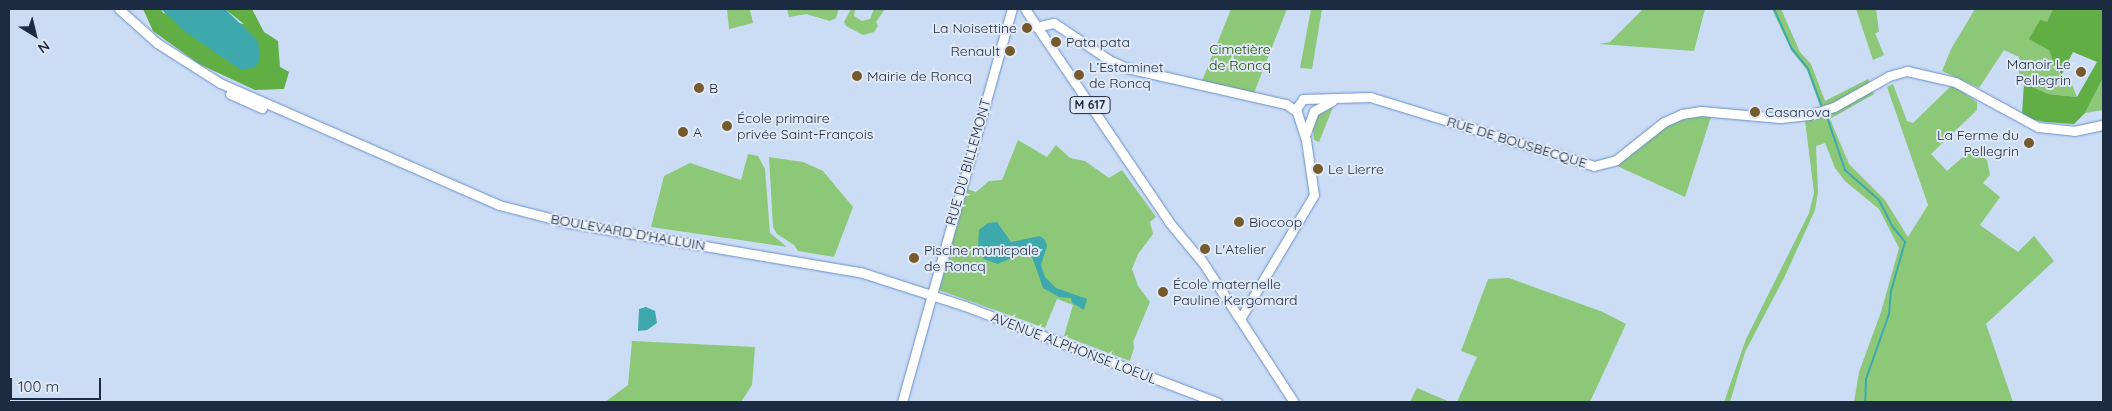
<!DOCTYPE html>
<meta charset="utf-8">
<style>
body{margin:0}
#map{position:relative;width:2112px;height:411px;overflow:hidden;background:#cbdcf5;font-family:Quicksand,sans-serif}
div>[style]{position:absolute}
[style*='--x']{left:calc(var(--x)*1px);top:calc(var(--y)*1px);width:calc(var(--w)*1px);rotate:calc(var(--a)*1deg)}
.green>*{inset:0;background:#8dc879}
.forest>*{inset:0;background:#61ae44}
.water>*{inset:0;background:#3da9ad}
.stream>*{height:2px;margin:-1px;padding:0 1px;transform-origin:1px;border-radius:1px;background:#3da9ad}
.roads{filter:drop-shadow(0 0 1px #688fc9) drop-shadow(0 0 1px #688fc9)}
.secondary>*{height:9px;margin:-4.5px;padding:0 4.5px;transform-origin:4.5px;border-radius:4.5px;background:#fff}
.primary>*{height:9px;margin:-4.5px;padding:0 4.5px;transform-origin:4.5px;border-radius:4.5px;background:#fff}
.dots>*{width:14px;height:14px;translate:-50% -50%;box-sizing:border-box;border:2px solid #e0e8f5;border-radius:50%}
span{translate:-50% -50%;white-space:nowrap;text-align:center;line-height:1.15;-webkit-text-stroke:4px #e0e8f5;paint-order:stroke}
.shield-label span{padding:1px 4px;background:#e0e8f5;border:1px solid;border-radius:4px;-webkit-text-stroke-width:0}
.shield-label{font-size:12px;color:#1b2b42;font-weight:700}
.poi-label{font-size:14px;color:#1b2b42}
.right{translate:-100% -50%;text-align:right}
.left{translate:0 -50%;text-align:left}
.park-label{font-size:14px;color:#1a4d00}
.street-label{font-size:14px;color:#1b2b42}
.frame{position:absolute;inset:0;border:10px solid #1b2b42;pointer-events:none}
.north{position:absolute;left:10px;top:10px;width:50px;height:50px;-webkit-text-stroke:4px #e0e8f5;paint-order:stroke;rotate:144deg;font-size:14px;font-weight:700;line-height:20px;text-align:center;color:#1b2b42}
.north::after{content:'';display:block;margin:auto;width:18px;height:22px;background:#1b2b42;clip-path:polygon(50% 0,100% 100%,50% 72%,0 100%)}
.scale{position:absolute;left:10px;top:378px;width:91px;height:22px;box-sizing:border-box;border:2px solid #1b2b42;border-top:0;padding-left:6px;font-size:15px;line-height:18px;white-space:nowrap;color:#1b2b42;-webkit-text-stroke:4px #e0e8f5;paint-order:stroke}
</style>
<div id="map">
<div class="green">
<i style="clip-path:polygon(727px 9px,756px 9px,750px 10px,753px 23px,729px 29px)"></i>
<i style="clip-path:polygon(787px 9px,839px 9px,836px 18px,830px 21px,806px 14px,789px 17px)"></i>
<i style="clip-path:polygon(851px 9px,855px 10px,854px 16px,862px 21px,870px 19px,874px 9px,885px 9px,876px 22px,878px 26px,874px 32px,863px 35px,846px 26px,844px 22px)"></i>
<i style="clip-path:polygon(1231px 9px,1287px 9px,1254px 93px,1202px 81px)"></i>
<i style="clip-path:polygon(1311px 9px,1322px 9px,1312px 69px,1300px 68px)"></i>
<i style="clip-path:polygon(1643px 9px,1705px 9px,1694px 51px,1599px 44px,1610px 42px)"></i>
<i style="clip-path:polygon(1772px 9px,1781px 9px,1800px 52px,1811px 64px,1825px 101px,1868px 79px,1874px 94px,1830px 119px,1849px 164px,1885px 200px,1908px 237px,1928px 205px,1887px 87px,1893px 84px,1907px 121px,1913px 123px,1950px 87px,1954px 86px,1977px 102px,1977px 110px,1931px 154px,1947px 171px,1972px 149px,1987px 160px,1990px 175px,1983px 183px,2000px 197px,1980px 225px,2018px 252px,2034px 236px,2054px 261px,1986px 324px,2013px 402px,1854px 402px,1859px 372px,1881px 312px,1899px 248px,1879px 209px,1845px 181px,1835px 168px,1825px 143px,1816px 146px,1818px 192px,1815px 210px,1785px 276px,1745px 352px,1730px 402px,1724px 402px,1746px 339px,1809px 213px,1814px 193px,1805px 120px,1823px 114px,1807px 70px,1791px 50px)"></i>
<i style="clip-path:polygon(1856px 9px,1876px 9px,1879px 32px,1875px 33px,1884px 55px,1873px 60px)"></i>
<i style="clip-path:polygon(1975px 9px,2053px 9px,2047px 22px,2049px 50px,2056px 71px,2071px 82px,2077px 97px,2048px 94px,2024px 83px,2019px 73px,2019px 57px,2004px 50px,1979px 88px,1942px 71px,1951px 49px)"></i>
<i style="clip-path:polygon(2103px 78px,2103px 110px,2085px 113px)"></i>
<i style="clip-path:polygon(1333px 107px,1319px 142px,1314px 140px,1313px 129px,1317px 116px)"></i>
<i style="clip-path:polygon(1694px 116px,1711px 117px,1685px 197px,1615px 165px,1676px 120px)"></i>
<i style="clip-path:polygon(1018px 140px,1047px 157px,1056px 145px,1070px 158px,1085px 161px,1109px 178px,1122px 170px,1156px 217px,1150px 222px,1153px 234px,1138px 254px,1132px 269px,1138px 286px,1150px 302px,1133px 342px,1134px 348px,1130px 361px,1064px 336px,1073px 305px,1057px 299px,1045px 328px,939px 290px,967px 189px,976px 192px,989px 181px,1002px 180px)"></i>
<i style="clip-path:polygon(748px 154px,758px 156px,765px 169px,770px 233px,787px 247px,651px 227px,664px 176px,690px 163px,741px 180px)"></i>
<i style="clip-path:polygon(769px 157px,803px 162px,823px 171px,853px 207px,834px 257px,798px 251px,794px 245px,777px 234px,773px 227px)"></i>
<i style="clip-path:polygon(1509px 278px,1603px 312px,1626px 324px,1590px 402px,1457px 402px,1477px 357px,1461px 351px,1488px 279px)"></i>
<i style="clip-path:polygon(632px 341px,755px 347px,752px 385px,741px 402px,605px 402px,628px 385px)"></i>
<i style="clip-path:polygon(1417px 388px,1450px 402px,1410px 402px)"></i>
</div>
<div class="forest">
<i style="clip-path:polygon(143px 9px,161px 9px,163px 13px,244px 24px,225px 9px,252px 9px,264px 32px,278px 41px,280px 67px,289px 72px,284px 89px,255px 90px,199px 64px,153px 31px)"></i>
<i style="clip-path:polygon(2053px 9px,2103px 9px,2103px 78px,2085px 113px,2074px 124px,2045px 122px,2025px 118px,2022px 114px,2024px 83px,2048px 94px,2077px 97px,2097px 62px,2073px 52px,2062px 74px,2056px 71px,2049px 50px,2029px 39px,2040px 20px,2047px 22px)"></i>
</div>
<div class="water">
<i style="clip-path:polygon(161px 9px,225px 9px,258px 41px,260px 59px,255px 67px,241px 70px,184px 31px)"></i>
<i style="clip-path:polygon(997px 222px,1011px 242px,1040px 236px,1045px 240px,1047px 246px,1041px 265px,1045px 277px,1056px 288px,1087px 299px,1084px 310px,1072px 303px,1071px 298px,1059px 297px,1043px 288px,1030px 251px,997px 264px,984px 259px,978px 250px,979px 230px,988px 223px)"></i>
<i style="clip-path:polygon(646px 307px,655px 311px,657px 323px,647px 330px,638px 331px,639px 309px)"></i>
</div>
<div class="stream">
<i style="--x:1774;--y:9;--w:44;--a:65.8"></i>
<i style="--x:1792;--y:49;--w:26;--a:51"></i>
<i style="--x:1808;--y:69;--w:38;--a:70"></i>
<i style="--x:1827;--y:117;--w:56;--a:71.2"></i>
<i style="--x:1845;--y:170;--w:45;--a:41.4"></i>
<i style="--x:1879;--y:200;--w:30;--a:63"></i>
<i style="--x:1893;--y:227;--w:19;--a:51"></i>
<i style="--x:1905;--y:242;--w:51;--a:105.9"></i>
<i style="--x:1891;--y:291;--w:23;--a:95"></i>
<i style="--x:1889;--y:314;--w:69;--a:109.5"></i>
<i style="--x:1866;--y:379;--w:23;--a:92"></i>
</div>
<div class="roads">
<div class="secondary">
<i style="--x:119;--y:9;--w:51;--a:41.8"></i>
<i style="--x:157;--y:43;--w:75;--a:32.4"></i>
<i style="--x:220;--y:83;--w:305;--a:23.6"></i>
<i style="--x:499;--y:205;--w:72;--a:14.4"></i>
<i style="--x:569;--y:223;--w:295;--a:9.6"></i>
<i style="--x:860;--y:272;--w:110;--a:17.9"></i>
<i style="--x:965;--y:306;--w:270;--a:20.9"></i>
<i style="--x:1036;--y:27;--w:18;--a:-13"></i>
<i style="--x:1054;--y:23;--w:66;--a:33.9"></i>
<i style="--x:1109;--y:60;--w:20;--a:24"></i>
<i style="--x:1127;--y:68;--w:163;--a:12.8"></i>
<i style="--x:1286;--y:104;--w:12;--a:35"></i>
<i style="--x:230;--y:94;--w:35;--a:24"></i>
<i style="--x:1306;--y:133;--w:23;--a:-70"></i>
<i style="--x:1314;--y:111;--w:21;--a:-29"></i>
<i style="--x:1240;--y:319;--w:144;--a:-59.2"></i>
<i style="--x:1314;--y:195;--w:56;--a:-98.3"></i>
<i style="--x:1306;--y:140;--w:33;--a:-108"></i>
<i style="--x:1296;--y:109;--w:12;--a:-55"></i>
<i style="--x:1303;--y:99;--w:67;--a:-1.7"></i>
<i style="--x:1370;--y:97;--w:234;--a:17.1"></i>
<i style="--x:1594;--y:166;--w:23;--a:-15"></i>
<i style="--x:1616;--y:160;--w:61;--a:-38.4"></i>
<i style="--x:1664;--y:122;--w:20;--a:-24"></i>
<i style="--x:1682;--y:114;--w:19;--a:-9"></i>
<i style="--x:1701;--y:111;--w:79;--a:5.1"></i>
<i style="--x:1780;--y:118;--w:29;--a:-6"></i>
<i style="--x:1809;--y:115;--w:26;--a:-18"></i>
<i style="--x:1834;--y:107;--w:63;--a:-29.4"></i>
<i style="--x:1889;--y:76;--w:19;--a:-16"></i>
<i style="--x:1907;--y:71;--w:49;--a:12.9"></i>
<i style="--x:1955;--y:82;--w:94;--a:28.5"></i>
<i style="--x:2038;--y:127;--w:36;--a:6"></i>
<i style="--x:2074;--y:131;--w:30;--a:-12"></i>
<i style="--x:902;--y:402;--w:408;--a:-74.4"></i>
</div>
<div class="primary">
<i style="--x:1025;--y:9;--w:257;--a:55.9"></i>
<i style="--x:1169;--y:222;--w:53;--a:50.3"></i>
<i style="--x:1200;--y:258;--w:172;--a:56.9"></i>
</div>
</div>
<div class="dots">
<i style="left:1027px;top:28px;background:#755a2d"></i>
<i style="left:1056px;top:42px;background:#755a2d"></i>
<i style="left:1010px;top:51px;background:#755a2d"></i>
<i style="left:2081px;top:72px;background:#755a2d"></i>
<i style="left:1079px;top:75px;background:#755a2d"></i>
<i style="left:857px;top:76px;background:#755a2d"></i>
<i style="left:699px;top:88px;background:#755a2d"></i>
<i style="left:1755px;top:112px;background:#755a2d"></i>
<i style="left:727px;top:126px;background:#755a2d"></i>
<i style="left:683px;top:132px;background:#755a2d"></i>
<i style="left:2029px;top:143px;background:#755a2d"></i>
<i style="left:1318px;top:169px;background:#755a2d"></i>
<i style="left:1239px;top:222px;background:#755a2d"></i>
<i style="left:1205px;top:249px;background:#755a2d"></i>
<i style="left:914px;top:258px;background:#755a2d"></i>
<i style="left:1163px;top:292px;background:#755a2d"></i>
</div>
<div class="shield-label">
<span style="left:1090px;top:105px">M 617</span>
</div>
<div class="poi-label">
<span class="right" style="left:1017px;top:28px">La Noisettine</span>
<span class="left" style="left:1066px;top:42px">Pata pata</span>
<span class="right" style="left:1000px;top:51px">Renault</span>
<span class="right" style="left:2071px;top:72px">Manoir Le<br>Pellegrin</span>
<span class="left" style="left:1089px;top:75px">L’Estaminet<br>de Roncq</span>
<span class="left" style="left:867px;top:76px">Mairie de Roncq</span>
<span class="left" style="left:709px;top:88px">B</span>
<span class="left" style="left:1765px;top:112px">Casanova</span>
<span class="left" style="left:737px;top:126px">École primaire<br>privée Saint-François</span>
<span class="left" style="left:693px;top:132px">A</span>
<span class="right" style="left:2019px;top:143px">La Ferme du<br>Pellegrin</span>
<span class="left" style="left:1328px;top:169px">Le Lierre</span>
<span class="left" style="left:1249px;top:222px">Biocoop</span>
<span class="left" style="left:1215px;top:249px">L'Atelier</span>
<span class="left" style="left:924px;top:258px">Piscine municpale<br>de Roncq</span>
<span class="left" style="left:1173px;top:292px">École maternelle<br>Pauline Kergomard</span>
</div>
<div class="park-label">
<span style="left:1240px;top:57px">Cimetière<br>de Roncq</span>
</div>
<div class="street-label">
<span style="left:1517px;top:142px;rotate:17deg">RUE DE BOUSBECQUE</span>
<span style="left:968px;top:162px;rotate:-74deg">RUE DU BILLEMONT</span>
<span style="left:628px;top:232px;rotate:10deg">BOULEVARD D'HALLUIN</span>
<span style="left:1074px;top:348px;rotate:21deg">AVENUE ALPHONSE LOEUL</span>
</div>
<div class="frame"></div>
<div class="north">N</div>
<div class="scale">100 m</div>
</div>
